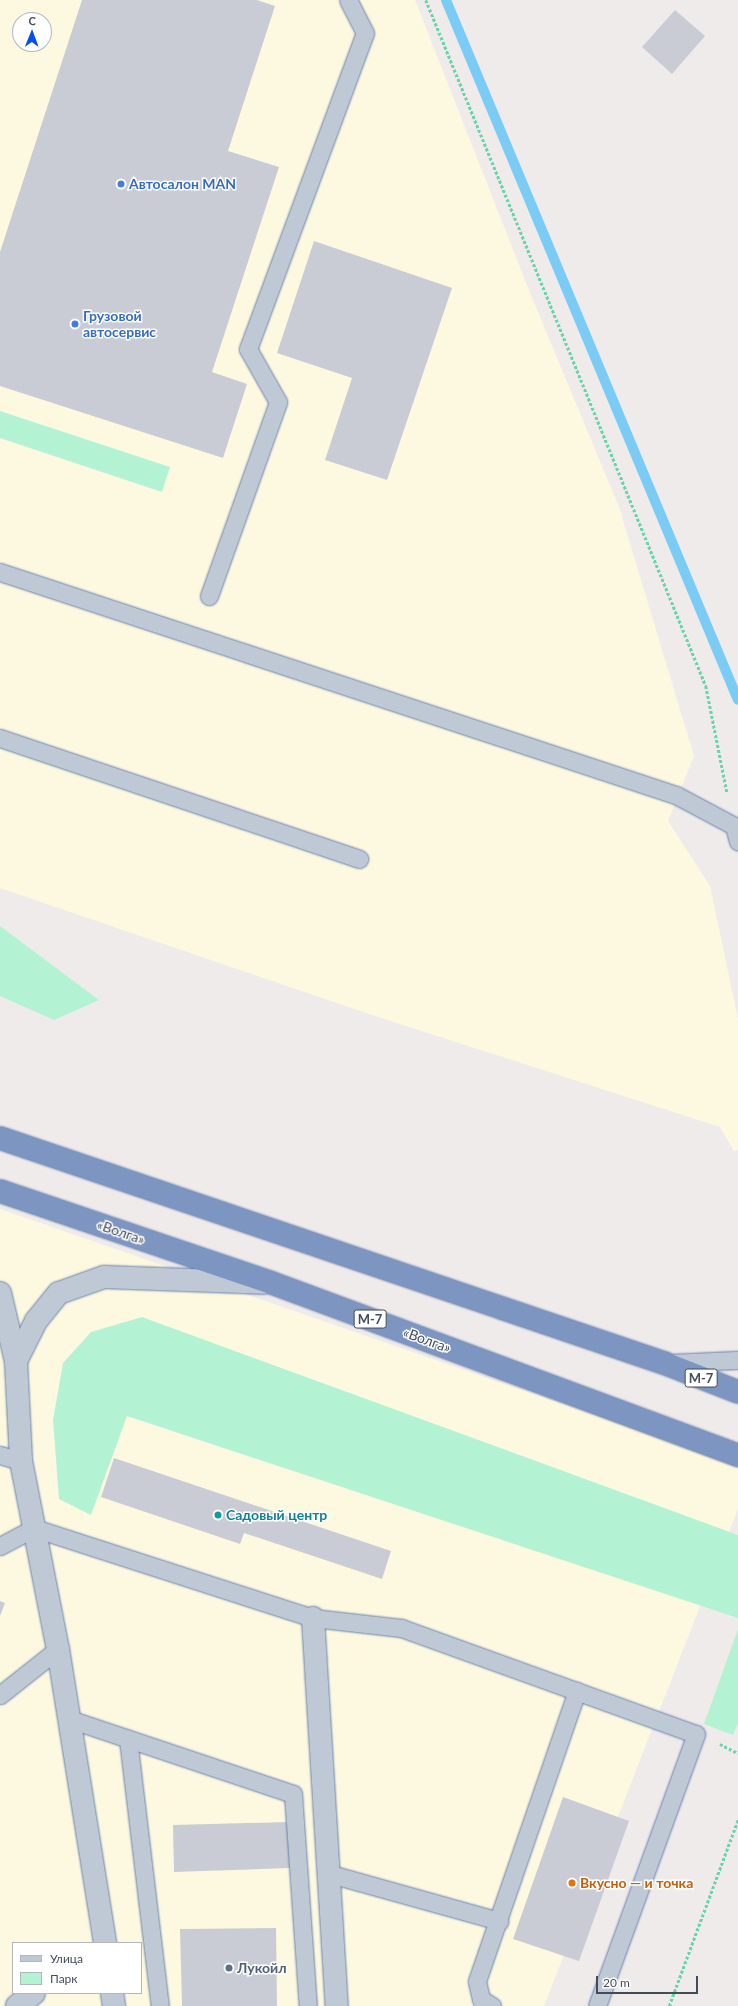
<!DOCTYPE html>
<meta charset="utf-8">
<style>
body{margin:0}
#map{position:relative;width:738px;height:2006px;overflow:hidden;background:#efebeb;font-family:Lato,sans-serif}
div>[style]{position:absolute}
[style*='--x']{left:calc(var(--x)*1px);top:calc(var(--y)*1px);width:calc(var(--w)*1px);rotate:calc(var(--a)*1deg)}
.commercial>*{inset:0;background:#fdf9e0}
.green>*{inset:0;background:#b3f3d4}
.stream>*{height:10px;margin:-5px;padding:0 5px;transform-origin:5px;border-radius:5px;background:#7bccf4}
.building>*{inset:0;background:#c9ccd4}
.path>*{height:2.5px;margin-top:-1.25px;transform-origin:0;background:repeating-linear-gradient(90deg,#68d4ac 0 3px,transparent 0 5px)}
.roads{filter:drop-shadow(0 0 1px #6880ac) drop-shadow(0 0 1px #6880ac)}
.lane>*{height:17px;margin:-8.5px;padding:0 8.5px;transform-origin:8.5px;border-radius:8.5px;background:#bfc8d5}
.street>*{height:22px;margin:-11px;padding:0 11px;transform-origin:11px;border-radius:11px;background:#bfc8d5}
.highway>*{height:22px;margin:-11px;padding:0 11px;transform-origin:11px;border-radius:11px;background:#7d95c1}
.dots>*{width:11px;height:11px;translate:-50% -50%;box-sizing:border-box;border:2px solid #fff;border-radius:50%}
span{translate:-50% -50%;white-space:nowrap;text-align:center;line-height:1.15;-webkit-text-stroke:3px #fff;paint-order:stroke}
.shield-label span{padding:1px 3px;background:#fff;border:1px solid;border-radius:3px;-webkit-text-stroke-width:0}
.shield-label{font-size:13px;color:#424c5a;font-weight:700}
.shop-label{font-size:14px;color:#366cbe;font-weight:700}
.left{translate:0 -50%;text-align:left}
.street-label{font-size:14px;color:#424c5a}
.culture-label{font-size:14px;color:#0d838f;font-weight:700}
.food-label{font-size:14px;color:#c56008;font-weight:700}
.service-label{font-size:14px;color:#4e5e75;font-weight:700}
.legend{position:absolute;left:12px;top:1942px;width:130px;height:52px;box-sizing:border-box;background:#fff;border:1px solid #b3b7bd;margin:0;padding:5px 7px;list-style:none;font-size:12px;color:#424c5a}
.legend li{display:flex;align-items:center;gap:8px;height:20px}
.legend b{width:20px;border:1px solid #b3b7bd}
.north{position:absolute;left:12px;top:12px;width:40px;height:40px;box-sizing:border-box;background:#fff;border:1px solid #b3b7bd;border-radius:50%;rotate:1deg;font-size:11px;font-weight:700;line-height:16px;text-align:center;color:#424c5a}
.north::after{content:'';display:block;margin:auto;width:14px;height:18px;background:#064eed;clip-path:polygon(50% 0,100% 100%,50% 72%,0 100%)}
.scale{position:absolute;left:596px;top:1976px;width:102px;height:18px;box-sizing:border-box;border:2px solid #424c5a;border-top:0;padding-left:5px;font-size:12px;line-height:14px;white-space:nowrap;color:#424c5a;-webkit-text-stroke:3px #fff;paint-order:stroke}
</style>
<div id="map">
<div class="commercial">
<i style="clip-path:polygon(evenodd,0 0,415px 0,530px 293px,619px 507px,694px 756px,668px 821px,710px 886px,738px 1019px,738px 1150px,734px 1151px,720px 1127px,372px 1015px,0 888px,0 0,20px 20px,44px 20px,44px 44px,20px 44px,20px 20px)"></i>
<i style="clip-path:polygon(evenodd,0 1209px,738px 1465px,738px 1509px,544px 2006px,0 2006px,0 1209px,13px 1943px,141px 1943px,141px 1993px,13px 1993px,13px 1943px)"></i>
</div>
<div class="green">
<i style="clip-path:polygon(0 411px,170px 467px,162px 492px,0 438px)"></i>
<i style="clip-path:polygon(0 926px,99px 1000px,54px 1020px,0 996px)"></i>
<i style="clip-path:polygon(142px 1317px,738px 1535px,738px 1618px,127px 1416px,91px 1515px,59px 1499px,53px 1420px,63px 1363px,91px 1332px)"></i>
<i style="clip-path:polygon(738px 1629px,738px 1723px,733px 1735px,704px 1724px)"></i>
</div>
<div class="stream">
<i style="--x:446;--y:0;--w:758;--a:67.36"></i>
</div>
<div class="building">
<i style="clip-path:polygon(82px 0,257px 0,275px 6px,228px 151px,279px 167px,212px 372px,247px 384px,223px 458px,0 386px,0 252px)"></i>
<i style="clip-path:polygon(675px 10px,705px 36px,672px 74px,642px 47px)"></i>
<i style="clip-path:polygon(314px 241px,452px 288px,387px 480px,325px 460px,352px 378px,277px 353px)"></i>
<i style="clip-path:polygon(114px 1458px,391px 1551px,382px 1579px,244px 1533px,240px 1544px,101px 1497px)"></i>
<i style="clip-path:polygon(0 1601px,5px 1603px,0 1616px)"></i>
<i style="clip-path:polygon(563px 1797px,629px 1821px,579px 1961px,513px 1939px)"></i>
<i style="clip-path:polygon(288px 1822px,290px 1868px,174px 1872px,173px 1825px)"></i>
<i style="clip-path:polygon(276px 1928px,277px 2006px,182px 2006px,180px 1929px)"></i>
</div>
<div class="path">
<i style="--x:426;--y:0;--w:741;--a:67.8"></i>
<i style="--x:706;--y:686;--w:108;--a:78.8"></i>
<i style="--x:720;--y:1744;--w:20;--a:27"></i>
<i style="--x:669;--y:2006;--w:199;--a:-69.7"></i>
</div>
<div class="roads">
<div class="lane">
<i style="--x:0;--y:572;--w:712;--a:18.26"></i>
<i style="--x:676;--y:795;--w:66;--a:28.1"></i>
<i style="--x:734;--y:826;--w:16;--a:75"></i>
<i style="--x:209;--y:596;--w:206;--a:-70.4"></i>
<i style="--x:278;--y:402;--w:61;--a:-119.5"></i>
<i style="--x:248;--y:349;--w:337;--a:-69.7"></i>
<i style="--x:365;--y:33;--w:37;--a:-117"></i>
<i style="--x:0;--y:738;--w:379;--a:18.6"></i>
<i style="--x:668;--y:1363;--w:70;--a:-2.5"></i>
<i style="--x:0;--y:1455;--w:22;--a:16"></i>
<i style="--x:0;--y:1546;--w:38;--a:-28"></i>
<i style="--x:34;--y:1528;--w:293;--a:17.9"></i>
<i style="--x:313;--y:1618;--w:89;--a:6.5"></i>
<i style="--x:401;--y:1628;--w:313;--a:19.8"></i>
<i style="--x:696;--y:1734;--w:289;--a:110"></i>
<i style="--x:0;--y:1695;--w:74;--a:-38.4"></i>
<i style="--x:69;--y:1719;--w:236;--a:18.5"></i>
<i style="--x:293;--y:1794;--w:213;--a:86"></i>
<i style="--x:128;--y:1739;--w:269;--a:83.2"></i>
<i style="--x:327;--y:1873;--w:179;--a:15.6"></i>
<i style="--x:492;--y:2006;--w:13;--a:-148"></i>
<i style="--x:481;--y:1999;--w:18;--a:-103"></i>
<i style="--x:477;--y:1981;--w:307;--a:-71"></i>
</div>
<div class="street">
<i style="--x:0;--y:1293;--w:70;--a:76.8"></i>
<i style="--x:16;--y:1361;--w:100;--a:87.1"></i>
<i style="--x:21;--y:1461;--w:192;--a:78.9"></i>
<i style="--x:58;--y:1649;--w:298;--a:80.9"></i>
<i style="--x:16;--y:1361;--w:45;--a:-63.4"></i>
<i style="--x:36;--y:1321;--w:36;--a:-51"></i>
<i style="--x:59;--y:1293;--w:48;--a:-19.6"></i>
<i style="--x:104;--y:1277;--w:160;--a:2.1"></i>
<i style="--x:313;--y:1618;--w:389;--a:86.5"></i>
<i style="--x:112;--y:1993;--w:13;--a:81"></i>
<i style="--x:17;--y:2006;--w:21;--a:-37"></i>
</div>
<div class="highway">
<i style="--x:0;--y:1138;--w:701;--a:18.72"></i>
<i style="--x:664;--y:1363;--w:79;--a:21.4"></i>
<i style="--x:0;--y:1191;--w:287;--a:18.7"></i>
<i style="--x:272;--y:1283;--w:497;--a:20.3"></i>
</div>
</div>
<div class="dots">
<i style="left:121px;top:184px;background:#3f7fe0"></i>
<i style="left:75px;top:324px;background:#3f7fe0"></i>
<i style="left:218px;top:1515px;background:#0f9aa8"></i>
<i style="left:572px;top:1883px;background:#e8710a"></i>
<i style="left:229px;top:1968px;background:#5c6f8a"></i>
</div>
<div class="shield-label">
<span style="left:370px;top:1319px">М-7</span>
<span style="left:701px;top:1378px">М-7</span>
</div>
<div class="shop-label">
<span class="left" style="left:129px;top:184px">Автосалон MAN</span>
<span class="left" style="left:83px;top:324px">Грузовой<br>автосервис</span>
</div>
<div class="street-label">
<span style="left:121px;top:1232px;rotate:19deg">«Волга»</span>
<span style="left:427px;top:1340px;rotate:20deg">«Волга»</span>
</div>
<div class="culture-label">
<span class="left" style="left:226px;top:1515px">Садовый центр</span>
</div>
<div class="food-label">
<span class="left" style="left:580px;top:1883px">Вкусно — и точка</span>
</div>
<div class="service-label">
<span class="left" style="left:237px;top:1968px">Лукойл</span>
</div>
<ul class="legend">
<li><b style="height:5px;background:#bfc8d5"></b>Улица</li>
<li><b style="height:11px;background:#b3f3d4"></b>Парк</li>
</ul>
<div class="north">С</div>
<div class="scale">20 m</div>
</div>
